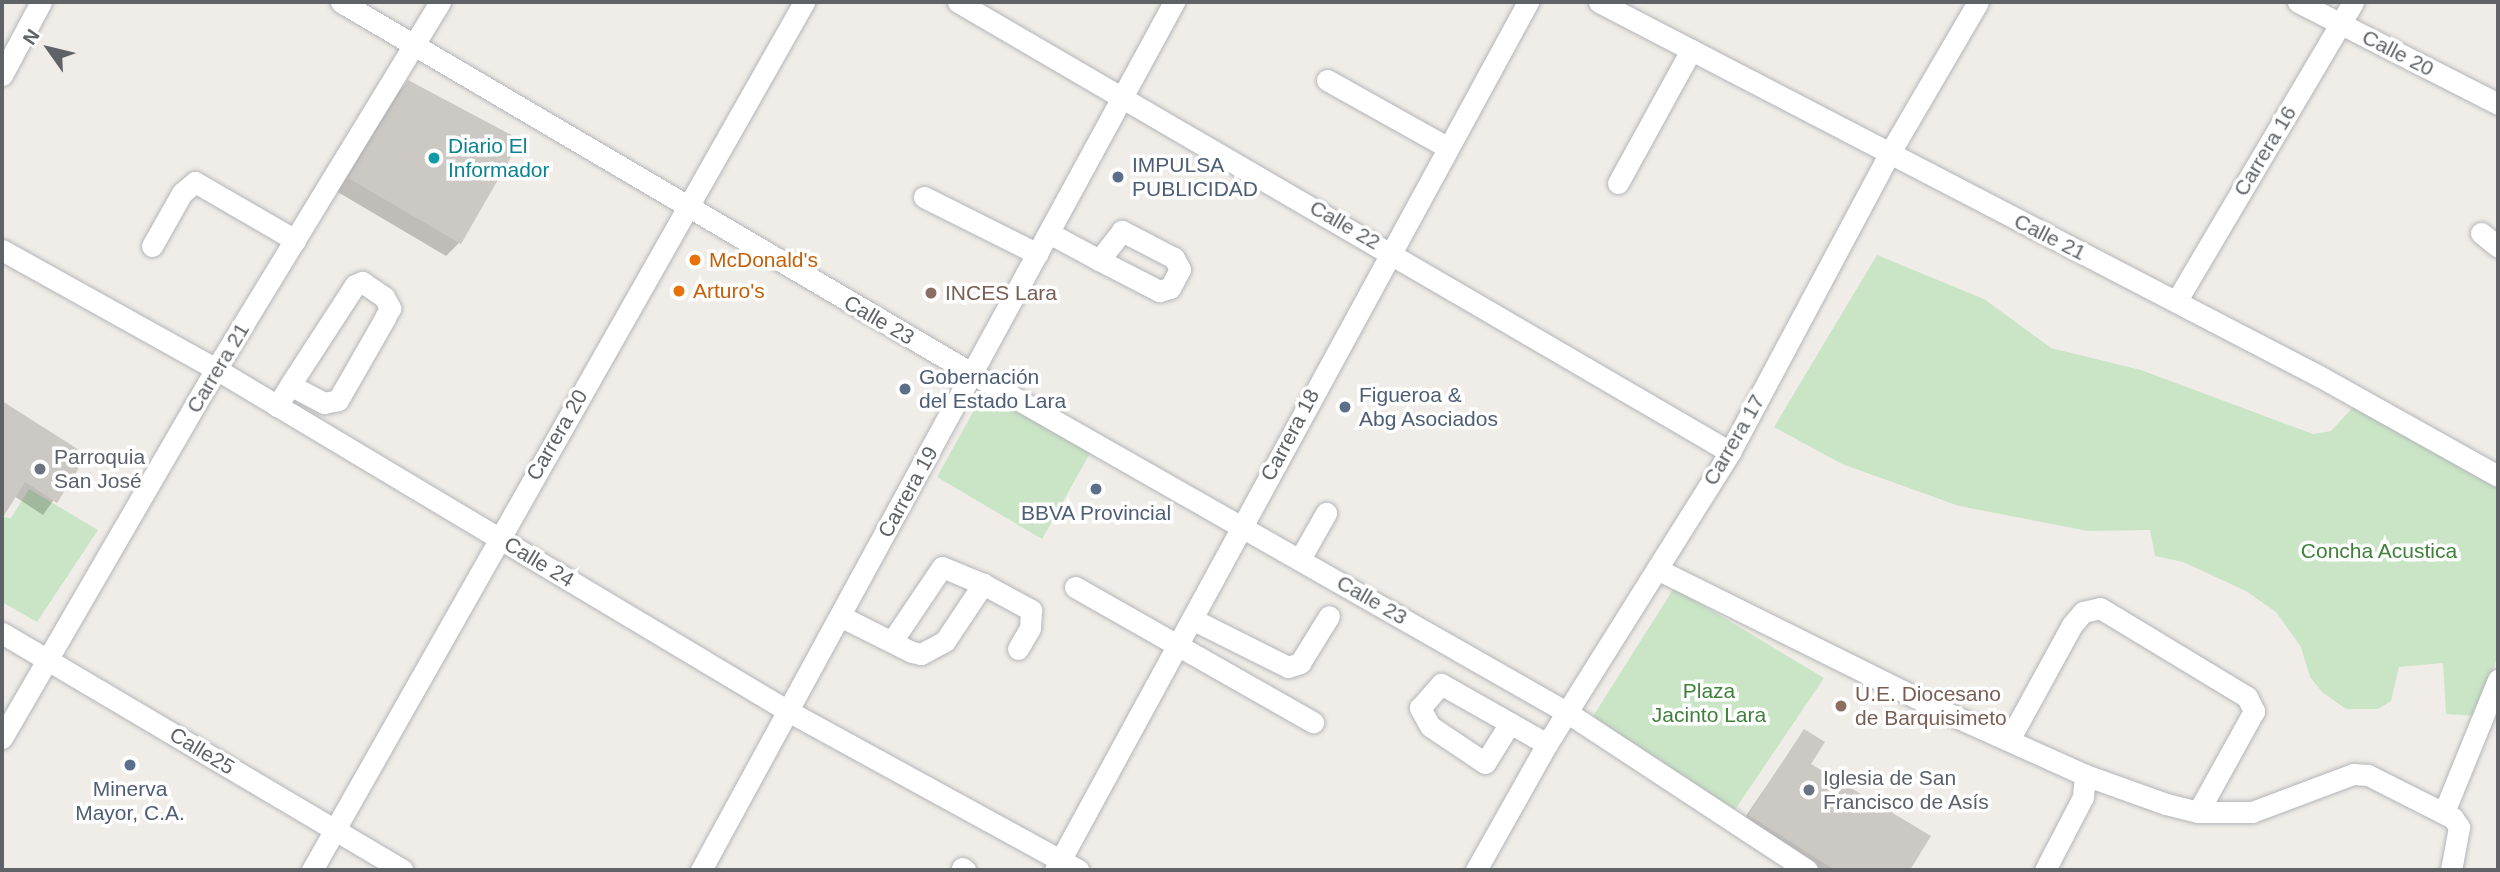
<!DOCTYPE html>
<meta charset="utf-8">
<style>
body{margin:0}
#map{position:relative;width:2500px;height:872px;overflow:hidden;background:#f0ede8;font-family:Arial,sans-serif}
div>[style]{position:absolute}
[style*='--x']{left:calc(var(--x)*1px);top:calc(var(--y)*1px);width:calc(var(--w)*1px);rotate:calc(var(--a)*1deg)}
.green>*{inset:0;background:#cae5c6}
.shadow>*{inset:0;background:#0003}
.building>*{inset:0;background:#ccc8c4}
.roads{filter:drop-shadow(0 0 2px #b3b5b9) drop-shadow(0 0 2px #b3b5b9)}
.minor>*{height:21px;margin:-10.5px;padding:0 10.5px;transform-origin:10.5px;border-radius:10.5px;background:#fff}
.dots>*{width:19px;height:19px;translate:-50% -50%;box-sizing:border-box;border:4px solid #fff;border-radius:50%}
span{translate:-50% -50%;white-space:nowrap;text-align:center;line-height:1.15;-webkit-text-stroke:7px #fff;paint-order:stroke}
.street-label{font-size:21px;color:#5f6367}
.culture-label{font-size:21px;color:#0d838f}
.left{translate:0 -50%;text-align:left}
.service-label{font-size:21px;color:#4e5e75}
.food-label{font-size:21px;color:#c56008}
.education-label{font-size:21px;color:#785e54}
.worship-label{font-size:21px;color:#5b616d}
.park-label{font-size:21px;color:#3f813b}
.frame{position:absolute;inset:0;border:4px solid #5f6367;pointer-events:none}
.north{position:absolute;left:14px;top:14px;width:70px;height:70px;-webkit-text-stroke:5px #fff;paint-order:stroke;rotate:304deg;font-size:19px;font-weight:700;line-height:28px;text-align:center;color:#5f6367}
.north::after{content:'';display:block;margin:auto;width:24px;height:32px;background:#5f6367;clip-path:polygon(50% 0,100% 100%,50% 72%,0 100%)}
</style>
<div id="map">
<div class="green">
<i style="clip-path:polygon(1877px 255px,1984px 299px,2051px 348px,2141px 370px,2313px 434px,2331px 431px,2354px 406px,2498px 485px,2498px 656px,2475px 716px,2446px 714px,2443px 663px,2399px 667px,2391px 701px,2378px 709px,2346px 709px,2322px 692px,2310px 677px,2301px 647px,2276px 612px,2246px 591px,2183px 562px,2155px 556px,2150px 530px,2088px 531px,1959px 506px,1842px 464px,1774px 427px)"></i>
<i style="clip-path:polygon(987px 387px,1093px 448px,1042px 539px,937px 477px)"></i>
<i style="clip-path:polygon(29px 489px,98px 530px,37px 622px,2px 602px,2px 517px,11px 518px)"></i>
<i style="clip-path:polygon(1674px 588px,1824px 678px,1732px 814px,1590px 721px)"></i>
</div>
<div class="shadow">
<i style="clip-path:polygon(408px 82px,519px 140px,459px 243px,446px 256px,336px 191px,395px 95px)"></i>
<i style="clip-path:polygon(2px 403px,85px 456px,43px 515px,14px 496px,2px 515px)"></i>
<i style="clip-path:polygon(1804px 731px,1808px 765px,1929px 836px,1908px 870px,1804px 870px,1737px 829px)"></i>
</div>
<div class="building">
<i style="clip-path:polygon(408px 80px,521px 140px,461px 244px,348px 178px)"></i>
<i style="clip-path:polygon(2px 401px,87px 455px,57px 503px,25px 482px,2px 519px)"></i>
<i style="clip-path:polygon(1804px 729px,1825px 742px,1811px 764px,1931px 836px,1910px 870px,1835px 870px,1748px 815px)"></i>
</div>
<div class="roads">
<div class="minor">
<i style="--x:341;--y:2;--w:733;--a:30.48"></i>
<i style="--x:973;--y:374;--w:685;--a:29.67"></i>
<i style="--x:1568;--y:713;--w:286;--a:33.3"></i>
<i style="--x:958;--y:2;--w:894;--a:30.24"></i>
<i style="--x:1599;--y:2;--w:811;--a:27.45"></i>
<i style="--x:2319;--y:376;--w:205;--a:29.2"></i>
<i style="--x:2298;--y:2;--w:225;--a:27"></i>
<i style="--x:2;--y:75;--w:83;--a:-61.9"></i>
<i style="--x:1327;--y:80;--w:137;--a:29.2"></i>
<i style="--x:1618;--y:183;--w:152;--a:-61.2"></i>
<i style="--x:924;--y:197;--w:127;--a:26.6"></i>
<i style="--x:1049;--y:233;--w:57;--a:28.4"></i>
<i style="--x:1099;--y:260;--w:68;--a:27.3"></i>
<i style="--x:1159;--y:291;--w:11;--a:-15"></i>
<i style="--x:1170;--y:288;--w:21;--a:-62"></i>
<i style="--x:1180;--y:269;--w:13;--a:-119"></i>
<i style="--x:1174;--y:258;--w:59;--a:-152.6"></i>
<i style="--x:1122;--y:231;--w:37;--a:128"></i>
<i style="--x:2481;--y:233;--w:22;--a:39"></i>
<i style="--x:152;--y:246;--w:61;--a:-60.5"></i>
<i style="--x:182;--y:193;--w:17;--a:-40"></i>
<i style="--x:195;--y:182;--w:116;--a:30.1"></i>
<i style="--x:2;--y:250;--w:245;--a:29.1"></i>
<i style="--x:216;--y:369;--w:666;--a:30.88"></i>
<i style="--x:788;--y:711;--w:331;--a:28.7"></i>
<i style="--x:2177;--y:300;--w:346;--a:-59.4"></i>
<i style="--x:277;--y:406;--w:25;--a:-58"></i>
<i style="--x:290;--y:385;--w:119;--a:-57"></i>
<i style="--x:355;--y:285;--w:8;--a:-23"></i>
<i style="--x:362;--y:282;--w:27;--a:34"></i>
<i style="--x:384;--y:297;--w:13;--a:61"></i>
<i style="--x:390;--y:308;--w:11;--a:117"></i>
<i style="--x:385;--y:318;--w:95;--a:119.8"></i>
<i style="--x:338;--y:400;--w:14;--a:168"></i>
<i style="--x:324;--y:403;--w:38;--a:-152"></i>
<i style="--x:1300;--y:559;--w:53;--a:-60.5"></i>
<i style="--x:1657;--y:569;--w:322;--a:26.4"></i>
<i style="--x:1945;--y:712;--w:154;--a:24.2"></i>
<i style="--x:2085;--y:775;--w:86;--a:19.7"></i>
<i style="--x:2166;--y:804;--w:33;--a:14"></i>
<i style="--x:2198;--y:812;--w:54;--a:0"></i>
<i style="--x:2252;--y:812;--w:108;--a:-20.6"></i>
<i style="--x:2353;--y:774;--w:15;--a:4"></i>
<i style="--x:2368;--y:775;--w:95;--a:26.8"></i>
<i style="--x:2453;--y:818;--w:11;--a:56"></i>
<i style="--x:2459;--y:827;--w:44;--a:100.5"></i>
<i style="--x:983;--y:584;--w:55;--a:28.4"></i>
<i style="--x:1031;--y:610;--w:18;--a:93"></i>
<i style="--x:1030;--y:628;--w:24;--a:120"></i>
<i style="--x:1075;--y:587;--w:274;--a:29.6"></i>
<i style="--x:840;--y:616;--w:80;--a:26.6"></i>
<i style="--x:912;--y:652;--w:9;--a:13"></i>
<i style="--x:921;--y:654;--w:27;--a:-28"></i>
<i style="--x:945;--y:641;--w:69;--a:-56.3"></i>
<i style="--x:983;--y:584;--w:44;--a:-157.5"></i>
<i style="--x:942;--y:567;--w:89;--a:124"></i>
<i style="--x:1192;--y:619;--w:107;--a:26.6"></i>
<i style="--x:1288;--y:667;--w:13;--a:-18"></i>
<i style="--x:1300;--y:663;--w:55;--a:-58.3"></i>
<i style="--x:2;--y:633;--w:465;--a:30.6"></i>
<i style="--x:1510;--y:723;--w:47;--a:122"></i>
<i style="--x:1485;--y:763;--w:66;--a:-146.1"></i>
<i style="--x:1430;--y:726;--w:21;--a:-119"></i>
<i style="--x:1420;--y:708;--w:32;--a:-49"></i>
<i style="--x:1441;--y:684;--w:122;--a:29.5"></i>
<i style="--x:2;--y:738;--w:427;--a:-59.9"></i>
<i style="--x:216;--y:369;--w:430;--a:-58.6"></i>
<i style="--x:2009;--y:740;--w:131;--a:-61.3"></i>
<i style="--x:2072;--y:625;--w:17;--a:-50"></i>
<i style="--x:2083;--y:612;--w:17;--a:-13"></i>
<i style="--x:2100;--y:608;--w:172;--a:31.2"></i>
<i style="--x:2247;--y:697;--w:16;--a:63"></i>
<i style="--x:2254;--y:711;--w:115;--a:119"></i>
<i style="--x:2444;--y:812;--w:143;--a:-67.8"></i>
<i style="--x:962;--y:868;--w:4;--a:34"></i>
<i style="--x:312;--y:870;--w:998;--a:-60.45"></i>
<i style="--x:701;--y:870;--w:989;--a:-61.41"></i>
<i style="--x:1055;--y:870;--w:989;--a:-61.41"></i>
<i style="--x:1476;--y:870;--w:145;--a:-60.6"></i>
<i style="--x:1547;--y:744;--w:345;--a:-57.9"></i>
<i style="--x:1730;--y:452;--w:336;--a:-61.9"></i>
<i style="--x:1888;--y:156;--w:178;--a:-59.7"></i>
<i style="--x:2045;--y:870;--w:82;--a:-62.5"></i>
<i style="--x:2083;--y:797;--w:22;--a:-85"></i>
</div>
</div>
<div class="dots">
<i style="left:434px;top:158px;background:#0f9aa8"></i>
<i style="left:1118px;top:177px;background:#5c6f8a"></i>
<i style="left:695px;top:260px;background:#e8710a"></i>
<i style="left:679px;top:291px;background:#e8710a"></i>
<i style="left:931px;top:293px;background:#8d6e63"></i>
<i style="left:905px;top:389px;background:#5c6f8a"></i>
<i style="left:1345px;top:407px;background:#5c6f8a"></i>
<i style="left:40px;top:469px;background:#6b7280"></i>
<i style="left:1096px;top:489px;background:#5c6f8a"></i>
<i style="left:1841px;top:706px;background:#8d6e63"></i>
<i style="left:130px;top:765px;background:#5c6f8a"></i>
<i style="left:1809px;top:790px;background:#6b7280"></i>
</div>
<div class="street-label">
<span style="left:2398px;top:53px;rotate:27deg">Calle 20</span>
<span style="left:2265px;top:151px;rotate:-59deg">Carrera 16</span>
<span style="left:1345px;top:225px;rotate:30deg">Calle 22</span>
<span style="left:2050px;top:237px;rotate:27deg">Calle 21</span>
<span style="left:879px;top:320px;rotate:30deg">Calle 23</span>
<span style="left:218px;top:368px;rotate:-59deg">Carrera 21</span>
<span style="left:557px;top:435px;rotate:-60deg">Carrera 20</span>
<span style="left:1290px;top:435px;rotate:-62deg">Carrera 18</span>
<span style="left:1734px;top:440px;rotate:-60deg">Carrera 17</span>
<span style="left:908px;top:492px;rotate:-61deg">Carrera 19</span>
<span style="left:539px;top:562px;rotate:31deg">Calle 24</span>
<span style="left:1372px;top:600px;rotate:30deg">Calle 23</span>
<span style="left:202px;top:751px;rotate:31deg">Calle25</span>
</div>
<div class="culture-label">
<span class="left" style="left:448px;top:158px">Diario El<br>Informador</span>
</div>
<div class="service-label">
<span class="left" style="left:1132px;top:177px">IMPULSA<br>PUBLICIDAD</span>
<span class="left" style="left:919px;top:389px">Gobernación<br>del Estado Lara</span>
<span class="left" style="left:1359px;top:407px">Figueroa &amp;<br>Abg Asociados</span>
<span style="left:1096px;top:513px">BBVA Provincial</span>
<span style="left:130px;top:801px">Minerva<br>Mayor, C.A.</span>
</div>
<div class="food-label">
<span class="left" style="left:709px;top:260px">McDonald's</span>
<span class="left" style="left:693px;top:291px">Arturo's</span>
</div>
<div class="education-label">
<span class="left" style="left:945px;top:293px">INCES Lara</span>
<span class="left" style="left:1855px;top:706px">U.E. Diocesano<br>de Barquisimeto</span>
</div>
<div class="worship-label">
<span class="left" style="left:54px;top:469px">Parroquia<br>San José</span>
<span class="left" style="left:1823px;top:790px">Iglesia de San<br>Francisco de Asís</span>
</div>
<div class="park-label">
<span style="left:2379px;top:551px">Concha Acustica</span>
<span style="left:1709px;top:703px">Plaza<br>Jacinto Lara</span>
</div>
<div class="frame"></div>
<div class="north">N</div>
</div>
